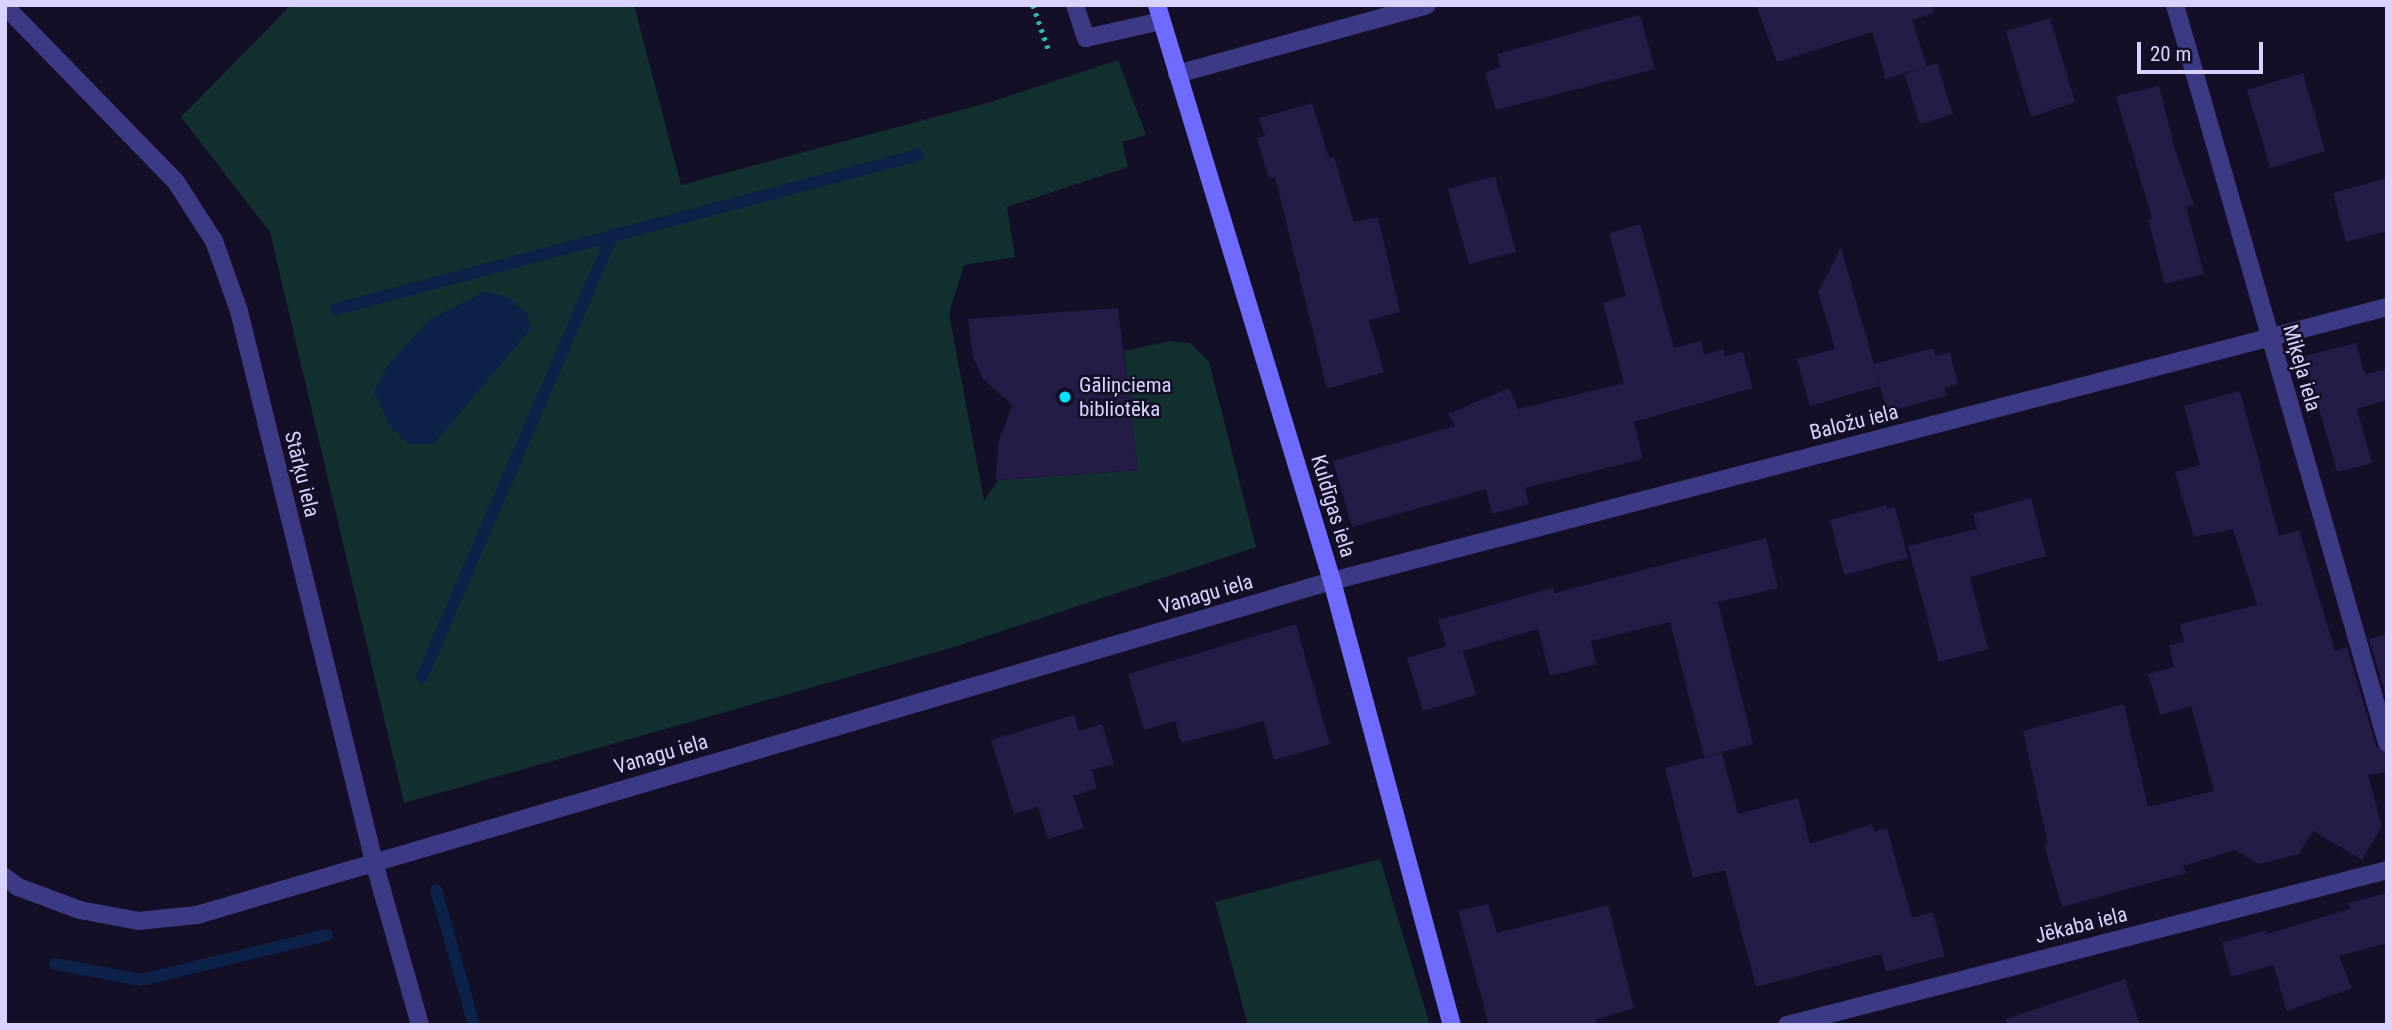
<!DOCTYPE html>
<meta charset="utf-8">
<style>
body{margin:0}
#map{position:relative;width:2392px;height:1030px;overflow:hidden;background:#130f26;font-family:"Roboto Condensed",sans-serif}
div>[style]{position:absolute}
[style*='--x']{left:calc(var(--x)*1px);top:calc(var(--y)*1px);width:calc(var(--w)*1px);rotate:calc(var(--a)*1deg)}
.green>*{inset:0;background:#12302f}
.water>*{inset:0;background:#0c2248}
.stream>*{height:12px;margin:-6px;padding:0 6px;transform-origin:6px;border-radius:6px;background:#0c2248}
.building>*{inset:0;background:#241b47}
.path>*{height:4.5px;margin-top:-2.25px;transform-origin:0;background:repeating-linear-gradient(90deg,#2fb8b0 0 3.5px,transparent 0 8.5px)}
.lane>*{height:18px;margin:-9px;padding:0 9px;transform-origin:9px;border-radius:9px;background:#3d3a85}
.street>*{height:18px;margin:-9px;padding:0 9px;transform-origin:9px;border-radius:9px;background:#3d3a85}
.secondary>*{height:18px;margin:-9px;padding:0 9px;transform-origin:9px;border-radius:9px;background:#6f6bff}
.dots>*{width:19px;height:19px;translate:-50% -50%;box-sizing:border-box;border:4px solid #130f26;border-radius:50%}
span{translate:-50% -50%;white-space:nowrap;text-align:center;line-height:1.15;-webkit-text-stroke:5px #130f26;paint-order:stroke}
.street-label{font-size:21px;color:#d9d4ff}
.poi-label{font-size:21px;color:#d9d4ff}
.left{translate:0 -50%;text-align:left}
.frame{position:absolute;inset:0;border:7px solid #d9d4ff;pointer-events:none}
.scale{position:absolute;left:2137px;top:42px;width:126px;height:32px;box-sizing:border-box;border:4px solid #d9d4ff;border-top:0;padding-left:9px;font-size:21px;line-height:24px;white-space:nowrap;color:#d9d4ff;-webkit-text-stroke:5px #130f26;paint-order:stroke}
</style>
<div id="map">
<div class="green">
<i style="clip-path:polygon(291px 5px,634px 5px,681px 185px,991px 102px,1118px 60px,1146px 135px,1122px 142px,1128px 167px,1007px 207px,1015px 257px,964px 265px,949px 313px,984px 501px,998px 480px,1138px 470px,1124px 351px,1169px 341px,1190px 343px,1209px 362px,1256px 547px,954px 647px,404px 803px,270px 232px,181px 117px)"></i>
<i style="clip-path:polygon(1380px 859px,1430px 1025px,1248px 1025px,1215px 902px)"></i>
</div>
<div class="water">
<i style="clip-path:polygon(486px 291px,508px 298px,527px 313px,531px 328px,434px 444px,408px 444px,389px 425px,374px 391px,389px 364px,430px 319px)"></i>
</div>
<div class="stream">
<i style="--x:336;--y:309;--w:602;--a:-14.82"></i>
<i style="--x:422;--y:677;--w:482;--a:-66.7"></i>
<i style="--x:436;--y:890;--w:140;--a:74.3"></i>
<i style="--x:55;--y:964;--w:87;--a:10.5"></i>
<i style="--x:141;--y:980;--w:191;--a:-13.6"></i>
</div>
<div class="building">
<i style="clip-path:polygon(1756px 5px,1932px 5px,1934px 13px,1912px 20px,1927px 66px,1886px 79px,1872px 32px,1777px 62px)"></i>
<i style="clip-path:polygon(1640px 15px,1655px 69px,1496px 110px,1485px 73px,1500px 67px,1497px 54px)"></i>
<i style="clip-path:polygon(2050px 18px,2075px 102px,2031px 117px,2006px 31px)"></i>
<i style="clip-path:polygon(1937px 63px,1953px 114px,1920px 124px,1904px 74px)"></i>
<i style="clip-path:polygon(2303px 73px,2325px 151px,2270px 168px,2247px 90px)"></i>
<i style="clip-path:polygon(2159px 86px,2175px 149px,2194px 205px,2186px 207px,2204px 274px,2165px 284px,2148px 220px,2152px 219px,2116px 96px)"></i>
<i style="clip-path:polygon(1312px 103px,1329px 158px,1334px 157px,1354px 222px,1378px 217px,1400px 312px,1369px 320px,1384px 372px,1327px 389px,1275px 177px,1269px 179px,1257px 138px,1265px 136px,1259px 118px)"></i>
<i style="clip-path:polygon(1495px 176px,1516px 252px,1469px 264px,1448px 189px)"></i>
<i style="clip-path:polygon(2387px 178px,2387px 231px,2346px 242px,2333px 193px)"></i>
<i style="clip-path:polygon(1640px 224px,1674px 348px,1701px 341px,1704px 355px,1724px 349px,1725px 356px,1743px 352px,1753px 388px,1634px 422px,1643px 459px,1525px 488px,1529px 504px,1492px 514px,1486px 489px,1352px 527px,1333px 461px,1455px 426px,1448px 414px,1509px 388px,1518px 409px,1624px 383px,1603px 303px,1626px 296px,1609px 233px)"></i>
<i style="clip-path:polygon(1841px 247px,1880px 386px,1810px 406px,1797px 359px,1835px 349px,1818px 292px)"></i>
<i style="clip-path:polygon(1118px 308px,1138px 470px,996px 480px,998px 444px,1012px 405px,983px 379px,973px 357px,968px 319px)"></i>
<i style="clip-path:polygon(2356px 343px,2365px 374px,2387px 369px,2387px 400px,2357px 409px,2372px 463px,2337px 472px,2304px 356px)"></i>
<i style="clip-path:polygon(1933px 348px,1936px 356px,1950px 352px,1958px 384px,1944px 388px,1946px 396px,1887px 412px,1874px 364px)"></i>
<i style="clip-path:polygon(2240px 391px,2279px 536px,2299px 530px,2335px 651px,2347px 647px,2376px 746px,2387px 754px,2387px 772px,2368px 775px,2382px 826px,2362px 860px,2313px 831px,2299px 854px,2259px 864px,2235px 850px,2183px 866px,2186px 873px,2062px 907px,2044px 845px,2048px 844px,2023px 731px,2124px 704px,2148px 807px,2214px 791px,2191px 706px,2160px 715px,2148px 674px,2174px 667px,2169px 645px,2184px 642px,2180px 624px,2257px 605px,2233px 529px,2194px 537px,2175px 472px,2200px 465px,2184px 406px)"></i>
<i style="clip-path:polygon(2031px 498px,2046px 556px,1970px 577px,1988px 649px,1939px 662px,1908px 546px,1977px 529px,1973px 514px)"></i>
<i style="clip-path:polygon(1886px 505px,1887px 509px,1895px 507px,1908px 558px,1844px 575px,1830px 520px)"></i>
<i style="clip-path:polygon(1766px 538px,1778px 588px,1718px 602px,1753px 744px,1704px 757px,1670px 622px,1591px 641px,1596px 664px,1550px 676px,1538px 629px,1463px 651px,1476px 695px,1423px 711px,1407px 658px,1446px 646px,1438px 620px,1553px 588px,1555px 593px)"></i>
<i style="clip-path:polygon(1296px 624px,1330px 744px,1274px 760px,1264px 721px,1181px 743px,1175px 721px,1144px 730px,1128px 674px)"></i>
<i style="clip-path:polygon(2387px 634px,2387px 701px,2369px 639px)"></i>
<i style="clip-path:polygon(1074px 715px,1079px 731px,1102px 724px,1114px 764px,1092px 770px,1097px 788px,1073px 796px,1084px 828px,1048px 839px,1038px 807px,1014px 814px,991px 740px)"></i>
<i style="clip-path:polygon(1722px 753px,1738px 814px,1798px 798px,1810px 844px,1872px 824px,1874px 832px,1887px 828px,1912px 918px,1933px 912px,1945px 956px,1886px 972px,1881px 954px,1756px 987px,1725px 870px,1693px 878px,1665px 768px)"></i>
<i style="clip-path:polygon(2387px 893px,2387px 943px,2339px 956px,2352px 988px,2287px 1011px,2273px 965px,2231px 977px,2222px 943px,2266px 930px,2267px 934px,2350px 909px,2349px 903px)"></i>
<i style="clip-path:polygon(1488px 904px,1497px 933px,1608px 905px,1634px 1008px,1596px 1020px,1596px 1025px,1489px 1025px,1458px 911px)"></i>
<i style="clip-path:polygon(2125px 979px,2140px 1025px,2007px 1025px,2006px 1019px)"></i>
</div>
<div class="path">
<i style="--x:1033;--y:5;--w:46;--a:70.8"></i>
</div>
<div class="lane">
<i style="--x:1075;--y:5;--w:35;--a:72"></i>
<i style="--x:1086;--y:38;--w:77;--a:-12.8"></i>
</div>
<div class="street">
<i style="--x:2175;--y:5;--w:768;--a:73.97"></i>
<i style="--x:5;--y:6;--w:245;--a:45.8"></i>
<i style="--x:176;--y:182;--w:70;--a:57.2"></i>
<i style="--x:214;--y:241;--w:74;--a:70.3"></i>
<i style="--x:239;--y:311;--w:567;--a:76.23"></i>
<i style="--x:374;--y:862;--w:169;--a:74.2"></i>
<i style="--x:1177;--y:74;--w:259;--a:-15.4"></i>
<i style="--x:5;--y:877;--w:16;--a:38"></i>
<i style="--x:18;--y:887;--w:66;--a:20.4"></i>
<i style="--x:80;--y:910;--w:59;--a:10.7"></i>
<i style="--x:138;--y:921;--w:59;--a:-5.8"></i>
<i style="--x:197;--y:915;--w:1183;--a:-16.4"></i>
<i style="--x:1332;--y:581;--w:1090;--a:-14.56"></i>
<i style="--x:1787;--y:1025;--w:620;--a:-14.48"></i>
</div>
<div class="secondary">
<i style="--x:1157;--y:5;--w:602;--a:73.1"></i>
<i style="--x:1332;--y:581;--w:460;--a:74.9"></i>
</div>
<div class="dots">
<i style="left:1065px;top:397px;background:#00e5ff"></i>
</div>
<div class="street-label">
<span style="left:2302px;top:368px;rotate:74deg">Miķeļa iela</span>
<span style="left:1854px;top:422px;rotate:-14deg">Baložu iela</span>
<span style="left:302px;top:474px;rotate:76deg">Stārķu iela</span>
<span style="left:1333px;top:506px;rotate:73deg">Kuldīgas iela</span>
<span style="left:1206px;top:594px;rotate:-16deg">Vanagu iela</span>
<span style="left:661px;top:754px;rotate:-16deg">Vanagu iela</span>
<span style="left:2081px;top:925px;rotate:-14deg">Jēkaba iela</span>
</div>
<div class="poi-label">
<span class="left" style="left:1079px;top:397px">Gāliņciema<br>bibliotēka</span>
</div>
<div class="frame"></div>
<div class="scale">20 m</div>
</div>
